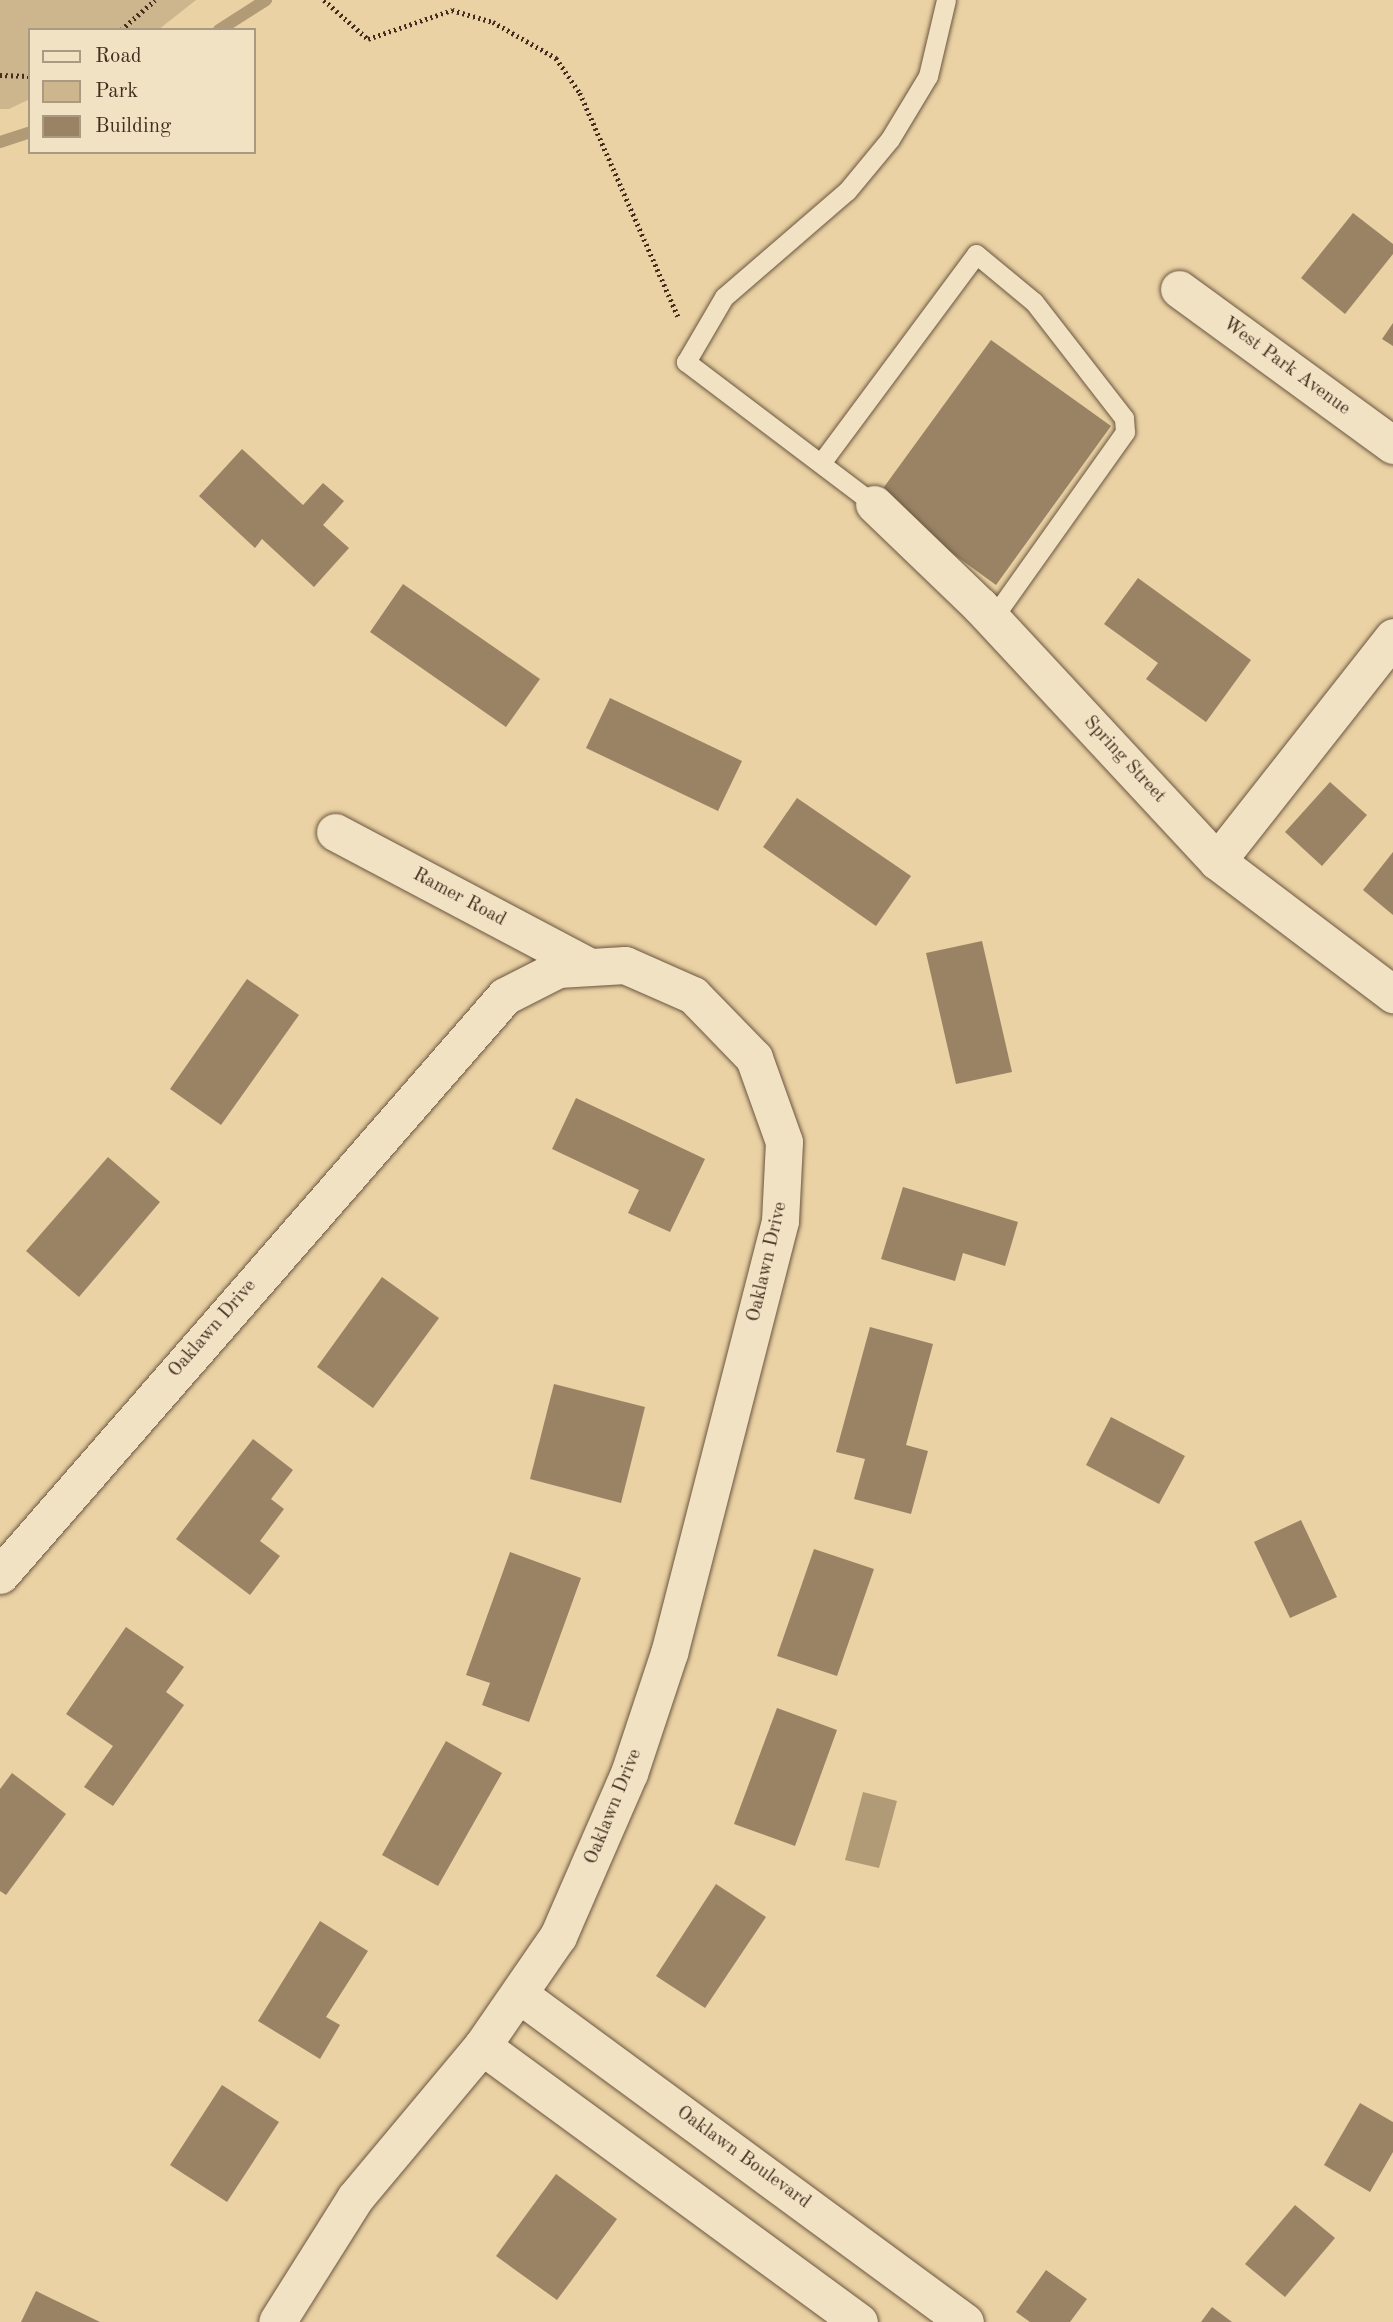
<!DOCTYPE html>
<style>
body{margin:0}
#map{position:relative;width:1393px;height:2322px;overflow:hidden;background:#ead2a4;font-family:"Old Standard TT",serif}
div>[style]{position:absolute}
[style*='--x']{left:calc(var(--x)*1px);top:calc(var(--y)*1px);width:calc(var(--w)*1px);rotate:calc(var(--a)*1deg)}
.green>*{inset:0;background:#cdb68d}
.water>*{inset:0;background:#b19a76}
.stream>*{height:12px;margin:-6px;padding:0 6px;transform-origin:6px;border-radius:6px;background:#b19a76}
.building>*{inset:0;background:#998364}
.path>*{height:4.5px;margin-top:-2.25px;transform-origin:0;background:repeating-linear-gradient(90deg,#422d1e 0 2px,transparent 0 5.5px)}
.roads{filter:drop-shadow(0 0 2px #6c5640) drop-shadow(0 0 2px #6c5640)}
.service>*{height:19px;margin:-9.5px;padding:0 9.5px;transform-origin:9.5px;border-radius:9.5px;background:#f1e2c4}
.minor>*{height:37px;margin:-18.5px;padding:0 18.5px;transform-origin:18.5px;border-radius:18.5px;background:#f1e2c4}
span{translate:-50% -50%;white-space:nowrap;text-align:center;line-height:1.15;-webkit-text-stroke:7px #f1e2c4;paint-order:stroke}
.street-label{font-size:19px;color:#422d1e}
.legend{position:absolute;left:28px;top:28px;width:228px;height:126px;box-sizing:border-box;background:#f1e2c4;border:2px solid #ab9a82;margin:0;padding:9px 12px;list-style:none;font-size:21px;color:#422d1e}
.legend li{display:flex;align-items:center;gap:14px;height:35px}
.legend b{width:35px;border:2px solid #ab9a82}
</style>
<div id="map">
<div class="green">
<i style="clip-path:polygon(0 0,196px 0,158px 30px,30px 30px,30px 99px,9px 109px,0 109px)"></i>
</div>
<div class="water">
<i style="clip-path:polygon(863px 1792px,897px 1801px,879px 1868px,845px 1860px)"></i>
</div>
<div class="stream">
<i style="--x:219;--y:30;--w:56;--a:-32.6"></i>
<i style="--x:0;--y:142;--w:32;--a:-18"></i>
</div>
<div class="building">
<i style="clip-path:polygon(1353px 213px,1393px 244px,1393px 254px,1345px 314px,1301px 278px)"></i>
<i style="clip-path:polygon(1393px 323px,1393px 346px,1382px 339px)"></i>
<i style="clip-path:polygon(991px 340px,1111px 426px,996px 585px,876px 498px)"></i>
<i style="clip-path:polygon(242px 449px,303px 505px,323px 483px,344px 501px,323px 525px,349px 548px,314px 587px,262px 539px,255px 548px,199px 496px)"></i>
<i style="clip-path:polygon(1138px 578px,1251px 660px,1206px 722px,1146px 679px,1158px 663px,1104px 624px)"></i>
<i style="clip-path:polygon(403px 584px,540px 679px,506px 727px,370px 632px)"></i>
<i style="clip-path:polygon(610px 698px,742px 761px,718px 811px,586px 748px)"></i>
<i style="clip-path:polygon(1330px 782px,1367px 815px,1322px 866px,1285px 832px)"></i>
<i style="clip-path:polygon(797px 798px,911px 876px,876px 926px,763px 847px)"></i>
<i style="clip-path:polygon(1393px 852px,1393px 915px,1363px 890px)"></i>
<i style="clip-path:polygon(982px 941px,1012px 1072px,956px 1084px,926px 953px)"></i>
<i style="clip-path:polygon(247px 979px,299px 1015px,221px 1125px,170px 1089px)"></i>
<i style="clip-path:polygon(576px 1098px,705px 1159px,670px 1232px,628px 1213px,639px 1190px,552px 1149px)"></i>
<i style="clip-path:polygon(108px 1157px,160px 1202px,79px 1297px,26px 1251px)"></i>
<i style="clip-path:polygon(903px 1187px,1018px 1222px,1005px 1266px,963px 1253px,955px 1281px,881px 1259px)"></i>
<i style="clip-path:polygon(382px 1277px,439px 1318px,373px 1408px,317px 1367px)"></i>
<i style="clip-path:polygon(870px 1327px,933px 1344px,906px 1445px,928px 1451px,911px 1514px,854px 1499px,865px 1459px,836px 1452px)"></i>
<i style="clip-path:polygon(554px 1384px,645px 1407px,621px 1503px,530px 1479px)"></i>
<i style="clip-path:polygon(1111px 1417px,1185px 1456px,1159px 1504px,1086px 1465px)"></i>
<i style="clip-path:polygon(253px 1439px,293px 1470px,271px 1499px,284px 1509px,260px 1541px,280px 1556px,250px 1595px,176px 1539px)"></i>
<i style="clip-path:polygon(1301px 1520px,1337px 1597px,1290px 1618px,1254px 1542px)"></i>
<i style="clip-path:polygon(814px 1549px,874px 1569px,837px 1676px,777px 1656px)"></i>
<i style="clip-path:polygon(510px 1552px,581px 1578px,529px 1722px,482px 1705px,490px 1683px,466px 1675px)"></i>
<i style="clip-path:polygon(126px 1627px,184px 1667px,166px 1692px,184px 1705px,113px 1806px,84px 1787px,113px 1746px,66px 1714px)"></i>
<i style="clip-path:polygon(777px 1708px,837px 1730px,795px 1846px,734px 1824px)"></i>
<i style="clip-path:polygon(446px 1741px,502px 1773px,438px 1886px,382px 1855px)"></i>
<i style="clip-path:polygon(12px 1773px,66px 1814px,6px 1895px,0 1891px,0 1789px)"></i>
<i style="clip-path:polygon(716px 1884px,766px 1917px,705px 2008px,656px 1976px)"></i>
<i style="clip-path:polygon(320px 1921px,368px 1951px,326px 2017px,340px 2025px,320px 2059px,258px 2021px)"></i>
<i style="clip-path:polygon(222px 2085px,279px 2122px,227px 2202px,170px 2165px)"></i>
<i style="clip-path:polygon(1360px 2103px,1393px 2122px,1393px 2152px,1370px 2192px,1324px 2165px)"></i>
<i style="clip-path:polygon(556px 2174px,617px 2219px,557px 2300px,496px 2256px)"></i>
<i style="clip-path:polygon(1295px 2205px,1335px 2238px,1285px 2297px,1245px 2264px)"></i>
<i style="clip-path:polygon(1046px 2270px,1087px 2299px,1070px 2322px,1030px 2322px,1016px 2312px)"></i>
<i style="clip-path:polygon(36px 2291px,100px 2322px,21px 2322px)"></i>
<i style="clip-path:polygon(1212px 2307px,1232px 2322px,1201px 2322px)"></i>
</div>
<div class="path">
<i style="--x:324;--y:0;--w:59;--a:41.6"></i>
<i style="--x:368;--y:39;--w:89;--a:-19"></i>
<i style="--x:452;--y:10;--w:43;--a:16.3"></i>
<i style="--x:493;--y:22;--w:73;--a:29.7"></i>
<i style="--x:556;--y:58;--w:42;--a:55.6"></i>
<i style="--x:580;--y:93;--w:244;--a:66.3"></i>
<i style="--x:121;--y:30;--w:45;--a:-41.4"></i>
<i style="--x:0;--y:75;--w:30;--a:2"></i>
</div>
<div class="roads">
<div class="service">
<i style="--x:821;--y:463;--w:260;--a:-53.4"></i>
<i style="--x:976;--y:254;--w:75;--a:39.6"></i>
<i style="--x:1034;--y:302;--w:147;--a:52.2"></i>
<i style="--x:1124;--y:418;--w:14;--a:86"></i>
<i style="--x:1125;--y:432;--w:229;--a:125.4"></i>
<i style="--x:874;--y:504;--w:236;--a:-142.9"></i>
<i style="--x:686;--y:362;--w:75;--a:-59.7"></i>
<i style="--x:724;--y:297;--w:162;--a:-40.8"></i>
<i style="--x:847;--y:191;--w:67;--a:-50.4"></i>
<i style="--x:890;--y:139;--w:74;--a:-58.9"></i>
<i style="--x:928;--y:76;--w:78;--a:-76.7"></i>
</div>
<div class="minor">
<i style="--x:1179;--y:289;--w:265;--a:36.1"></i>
<i style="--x:874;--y:504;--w:147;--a:43.9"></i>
<i style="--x:980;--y:606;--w:348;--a:47.1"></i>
<i style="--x:1217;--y:861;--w:221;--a:37.1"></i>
<i style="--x:335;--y:832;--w:282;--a:27.9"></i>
<i style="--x:1217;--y:861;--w:285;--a:-51.8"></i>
<i style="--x:0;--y:1575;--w:768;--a:-48.91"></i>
<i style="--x:505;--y:996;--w:59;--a:-27"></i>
<i style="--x:558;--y:969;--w:67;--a:-3.4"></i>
<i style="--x:625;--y:965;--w:74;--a:23.8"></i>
<i style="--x:693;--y:995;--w:88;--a:45.9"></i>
<i style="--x:754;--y:1058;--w:89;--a:70.3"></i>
<i style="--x:784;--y:1142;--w:79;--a:92.9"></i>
<i style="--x:780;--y:1221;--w:446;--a:104.4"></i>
<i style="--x:669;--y:1653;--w:126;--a:108.4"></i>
<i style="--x:629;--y:1773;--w:178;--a:113.5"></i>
<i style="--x:558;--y:1936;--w:134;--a:124.6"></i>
<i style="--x:482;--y:2046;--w:198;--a:129.9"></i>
<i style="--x:355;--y:2198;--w:146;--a:122.2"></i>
<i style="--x:520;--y:1995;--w:552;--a:36.31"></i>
<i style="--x:482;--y:2046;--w:467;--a:36.2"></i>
</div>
</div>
<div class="street-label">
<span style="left:1286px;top:367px;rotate:36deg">West Park Avenue</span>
<span style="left:1124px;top:760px;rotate:47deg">Spring Street</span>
<span style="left:459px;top:898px;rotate:28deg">Ramer Road</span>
<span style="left:768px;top:1262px;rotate:-77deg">Oaklawn Drive</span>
<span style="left:213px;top:1329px;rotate:-49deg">Oaklawn Drive</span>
<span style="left:614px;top:1807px;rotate:-68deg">Oaklawn Drive</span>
<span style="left:743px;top:2158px;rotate:36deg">Oaklawn Boulevard</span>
</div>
<ul class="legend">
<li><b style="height:9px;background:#f1e2c4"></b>Road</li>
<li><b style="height:19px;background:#cdb68d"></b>Park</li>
<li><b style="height:19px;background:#998364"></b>Building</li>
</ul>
</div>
